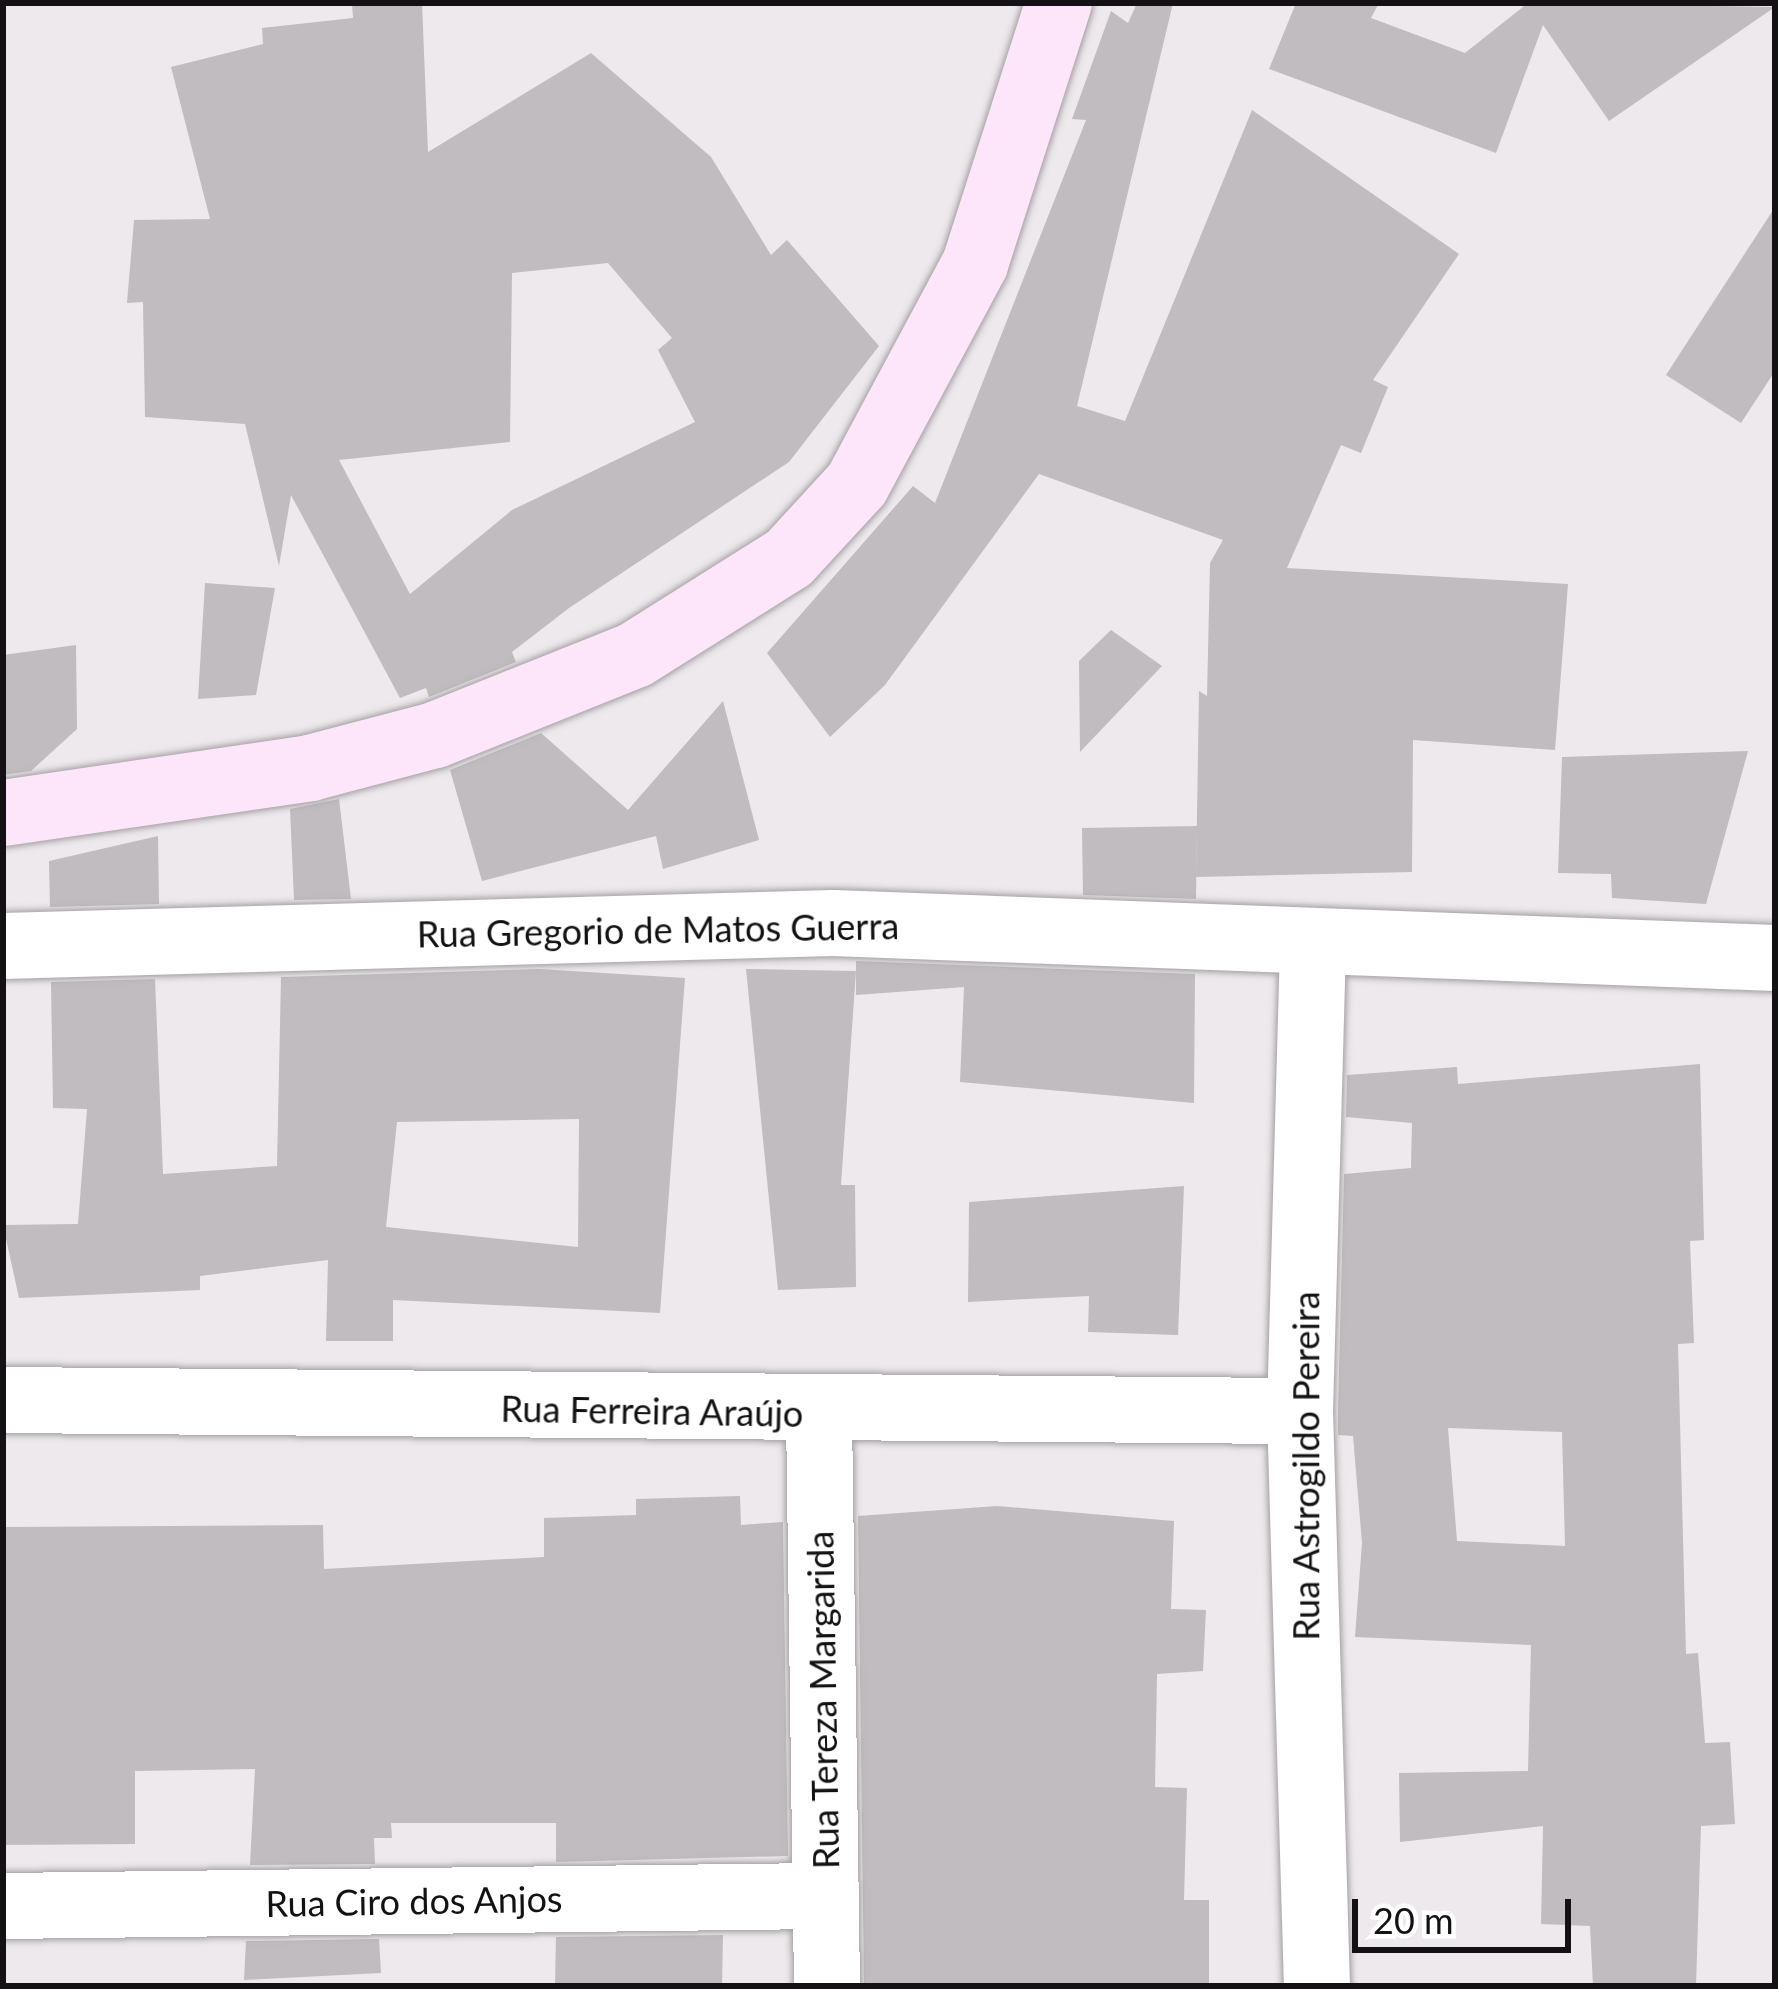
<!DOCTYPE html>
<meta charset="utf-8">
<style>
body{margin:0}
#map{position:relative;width:1778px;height:1989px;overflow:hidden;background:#ede9ec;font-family:Lato,sans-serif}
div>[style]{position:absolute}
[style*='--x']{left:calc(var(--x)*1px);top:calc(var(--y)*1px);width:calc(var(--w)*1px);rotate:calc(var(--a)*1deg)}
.building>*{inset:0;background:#c0bcbf}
.roads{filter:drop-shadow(0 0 3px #a5a1a4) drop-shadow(0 0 3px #a5a1a4)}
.street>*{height:66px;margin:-33px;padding:0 33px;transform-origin:33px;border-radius:33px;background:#fff}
.secondary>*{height:66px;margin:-33px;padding:0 33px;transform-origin:33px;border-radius:33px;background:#fde6f9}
span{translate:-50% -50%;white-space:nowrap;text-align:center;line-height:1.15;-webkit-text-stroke:9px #fff;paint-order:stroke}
.street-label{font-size:36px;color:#131113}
.frame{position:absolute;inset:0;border:6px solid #131113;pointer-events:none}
.scale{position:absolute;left:1352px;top:1899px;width:219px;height:54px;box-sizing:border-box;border:6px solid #131113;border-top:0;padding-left:15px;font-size:36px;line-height:42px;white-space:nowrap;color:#131113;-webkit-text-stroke:9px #fff;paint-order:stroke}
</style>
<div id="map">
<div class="building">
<i style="clip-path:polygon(evenodd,352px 3px,422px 3px,428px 152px,591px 53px,711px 157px,771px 255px,787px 240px,879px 346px,789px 462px,569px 608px,512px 652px,516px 662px,429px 697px,426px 688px,400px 698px,291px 495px,279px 566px,245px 424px,145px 417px,143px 302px,127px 303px,134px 220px,210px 219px,171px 67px,263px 44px,262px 28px,353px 18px,352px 3px,608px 263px,672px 338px,658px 350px,695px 422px,512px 510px,410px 594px,339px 460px,510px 442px,512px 273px,608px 263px)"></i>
<i style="clip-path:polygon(1137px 3px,1173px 3px,1077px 406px,1125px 421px,1252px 110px,1459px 254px,1373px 380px,1388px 387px,1361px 453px,1341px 445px,1287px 568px,1568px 584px,1555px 750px,1413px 740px,1412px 872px,1196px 877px,1199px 691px,1207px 696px,1210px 563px,1223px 540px,1039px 474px,885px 685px,830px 737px,767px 653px,913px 486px,935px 503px,1086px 120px,1072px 119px,1111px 11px,1128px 23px)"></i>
<i style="clip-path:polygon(1296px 3px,1379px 3px,1371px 18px,1465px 53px,1528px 3px,1775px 7px,1609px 121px,1543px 25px,1496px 153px,1269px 69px)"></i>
<i style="clip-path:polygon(1775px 207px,1775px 371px,1741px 423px,1666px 375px)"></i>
<i style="clip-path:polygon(205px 583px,275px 588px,256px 695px,198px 699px)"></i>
<i style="clip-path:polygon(1111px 630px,1162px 666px,1080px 752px,1079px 661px)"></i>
<i style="clip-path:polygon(76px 645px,77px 729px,31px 771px,3px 775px,3px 655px)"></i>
<i style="clip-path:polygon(723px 701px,759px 840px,663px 869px,656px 836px,482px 881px,450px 770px,541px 733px,628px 810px)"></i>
<i style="clip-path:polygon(1748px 751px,1706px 904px,1612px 898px,1611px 874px,1558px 873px,1562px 757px)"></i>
<i style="clip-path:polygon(339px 799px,351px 899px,294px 900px,290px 809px)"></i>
<i style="clip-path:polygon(1197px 826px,1196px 899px,1083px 895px,1082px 828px)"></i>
<i style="clip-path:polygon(158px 836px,159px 904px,50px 907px,49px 861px)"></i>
<i style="clip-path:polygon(856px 961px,1195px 974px,1194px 1103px,960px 1082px,964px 987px,856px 995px)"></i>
<i style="clip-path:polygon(evenodd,539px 969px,685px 978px,660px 1313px,393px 1300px,393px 1341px,326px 1341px,328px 1260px,200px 1276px,200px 1290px,19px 1298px,3px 1225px,78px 1224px,87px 1109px,53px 1108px,51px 982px,155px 979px,163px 1174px,277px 1166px,281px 977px,539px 969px,579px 1119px,578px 1247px,386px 1227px,397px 1122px,579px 1119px)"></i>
<i style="clip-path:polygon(746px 969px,856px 971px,841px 1185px,855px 1185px,856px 1287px,778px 1290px)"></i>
<i style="clip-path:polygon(evenodd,1700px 1064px,1704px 1240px,1690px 1241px,1694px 1343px,1678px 1344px,1686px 1654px,1698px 1653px,1705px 1743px,1730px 1742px,1735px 1824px,1701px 1826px,1696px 1986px,1593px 1986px,1590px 1926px,1541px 1924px,1543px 1826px,1400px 1842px,1399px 1773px,1528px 1771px,1531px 1645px,1355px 1637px,1362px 1543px,1353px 1436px,1338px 1435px,1338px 1411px,1344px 1174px,1411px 1168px,1412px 1123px,1346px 1117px,1347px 1075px,1457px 1067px,1458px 1084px,1700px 1064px,1448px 1428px,1562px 1432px,1565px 1546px,1457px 1541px,1448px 1428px)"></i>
<i style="clip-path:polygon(1184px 1186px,1178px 1335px,1088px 1332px,1089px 1296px,968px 1302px,969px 1202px)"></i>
<i style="clip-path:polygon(740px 1496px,741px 1525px,783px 1522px,788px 1856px,556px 1862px,556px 1823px,391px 1823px,392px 1838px,374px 1838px,375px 1864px,250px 1865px,255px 1769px,135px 1771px,135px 1844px,3px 1845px,3px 1527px,323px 1525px,324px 1569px,544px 1557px,544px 1518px,636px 1515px,636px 1499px)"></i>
<i style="clip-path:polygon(997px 1506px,1174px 1521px,1171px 1609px,1206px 1610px,1203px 1671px,1157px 1674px,1155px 1787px,1187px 1788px,1184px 1900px,1209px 1900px,1209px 1986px,864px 1986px,858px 1516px)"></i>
<i style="clip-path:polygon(723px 1935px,722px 1986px,555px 1986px,556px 1937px)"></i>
<i style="clip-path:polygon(379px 1939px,381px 1973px,244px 1980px,246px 1941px)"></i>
</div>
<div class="roads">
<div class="street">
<i style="--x:3;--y:946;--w:830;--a:-1.59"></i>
<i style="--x:833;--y:923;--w:943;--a:2.13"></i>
<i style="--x:1313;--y:946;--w:465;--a:91.6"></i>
<i style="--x:1300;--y:1411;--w:575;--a:88.31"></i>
<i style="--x:3;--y:1400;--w:1297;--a:0.49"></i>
<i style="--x:819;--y:1414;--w:572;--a:89.2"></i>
<i style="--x:3;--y:1906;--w:823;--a:-0.7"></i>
</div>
<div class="secondary">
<i style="--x:3;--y:813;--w:310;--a:-8.3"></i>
<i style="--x:310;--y:768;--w:129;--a:-14.8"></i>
<i style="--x:435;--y:735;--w:215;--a:-21.8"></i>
<i style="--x:635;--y:655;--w:182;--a:-32.2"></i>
<i style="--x:789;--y:558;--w:100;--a:-47.4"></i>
<i style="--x:857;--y:484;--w:250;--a:-61.8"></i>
<i style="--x:975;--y:264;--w:274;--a:-72.2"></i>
</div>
</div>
<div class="street-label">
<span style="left:658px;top:930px;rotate:-1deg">Rua Gregorio de Matos Guerra</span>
<span style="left:652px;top:1411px;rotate:1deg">Rua Ferreira Araújo</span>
<span style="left:1306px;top:1466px;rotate:-90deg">Rua Astrogildo Pereira</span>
<span style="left:823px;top:1700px;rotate:-91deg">Rua Tereza Margarida</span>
<span style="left:414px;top:1901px;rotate:-1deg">Rua Ciro dos Anjos</span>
</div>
<div class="frame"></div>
<div class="scale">20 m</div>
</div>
